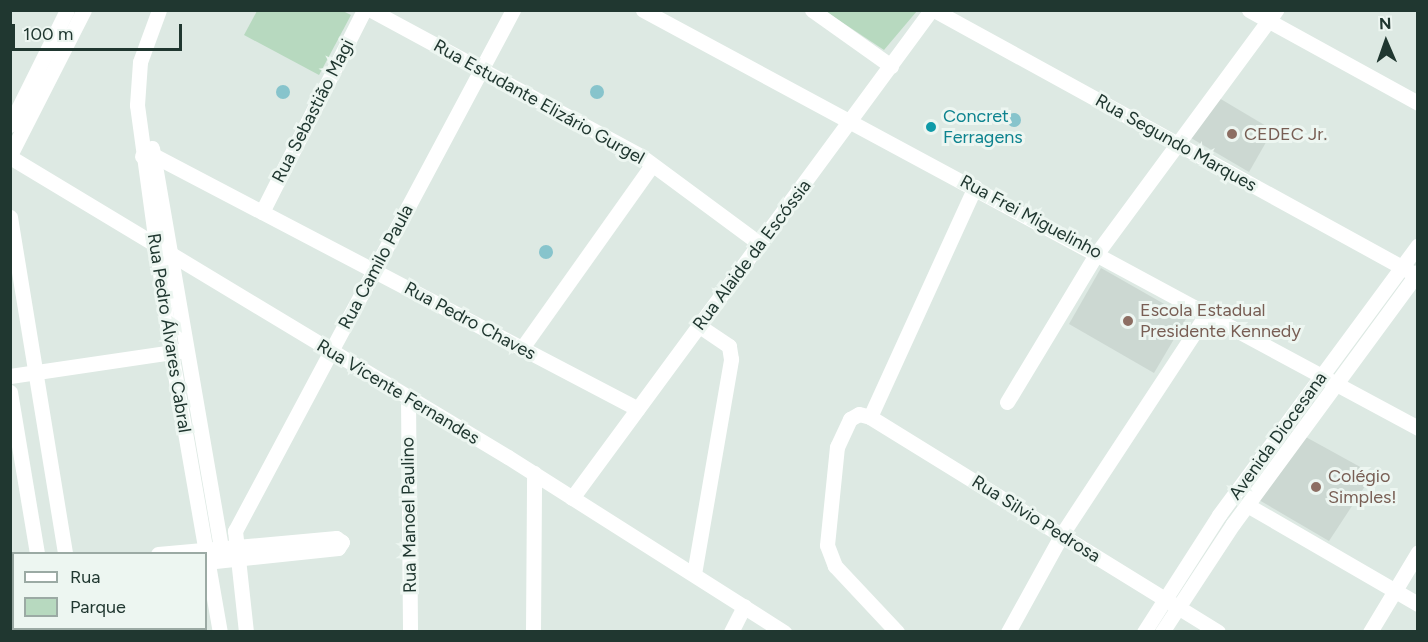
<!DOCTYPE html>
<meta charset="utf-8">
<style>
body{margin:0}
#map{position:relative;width:1428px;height:642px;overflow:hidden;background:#dde9e3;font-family:Figtree,sans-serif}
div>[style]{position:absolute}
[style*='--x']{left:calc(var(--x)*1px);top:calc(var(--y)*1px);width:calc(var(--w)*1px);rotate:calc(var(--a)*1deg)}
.built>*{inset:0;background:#ccd8d2}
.green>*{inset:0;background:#b7d9bf}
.water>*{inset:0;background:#87c4cc}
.round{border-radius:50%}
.minor>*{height:15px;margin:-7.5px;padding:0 7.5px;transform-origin:7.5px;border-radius:7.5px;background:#fff}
.dots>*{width:16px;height:16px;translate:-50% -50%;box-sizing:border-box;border:3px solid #edf6f1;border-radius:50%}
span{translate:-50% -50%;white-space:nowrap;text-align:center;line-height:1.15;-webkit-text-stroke:6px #edf6f1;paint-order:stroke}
.street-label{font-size:18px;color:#203730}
.culture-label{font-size:18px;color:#0d838f}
.left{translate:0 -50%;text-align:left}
.education-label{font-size:18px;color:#785e54}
.frame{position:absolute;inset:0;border:12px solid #203730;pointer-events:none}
.legend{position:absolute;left:12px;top:552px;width:195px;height:78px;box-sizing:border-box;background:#edf6f1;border:2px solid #9baaa4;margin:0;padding:8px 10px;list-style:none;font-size:18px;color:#203730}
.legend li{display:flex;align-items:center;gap:12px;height:30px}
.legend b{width:30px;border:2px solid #9baaa4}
.north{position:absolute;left:1356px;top:12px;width:60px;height:60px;-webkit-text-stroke:4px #edf6f1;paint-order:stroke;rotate:358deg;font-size:16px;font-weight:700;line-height:24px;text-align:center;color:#203730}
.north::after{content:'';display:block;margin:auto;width:21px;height:27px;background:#203730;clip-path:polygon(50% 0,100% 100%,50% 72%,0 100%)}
.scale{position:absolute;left:12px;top:24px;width:170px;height:27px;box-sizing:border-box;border:3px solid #203730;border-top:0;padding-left:8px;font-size:18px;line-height:21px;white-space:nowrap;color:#203730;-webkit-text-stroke:4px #edf6f1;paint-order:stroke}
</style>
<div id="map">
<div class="built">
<i style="clip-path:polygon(1219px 98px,1273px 130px,1249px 172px,1191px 138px)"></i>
<i style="clip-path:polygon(1101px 268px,1187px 317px,1154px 373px,1069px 324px)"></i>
<i style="clip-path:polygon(1304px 436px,1373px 474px,1329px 541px,1259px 500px)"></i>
</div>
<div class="green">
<i style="clip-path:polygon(343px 11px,351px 15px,319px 75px,244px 35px,257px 11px)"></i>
<i style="clip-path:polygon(825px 11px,917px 11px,884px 50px)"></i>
</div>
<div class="water">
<i class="round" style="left:276px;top:85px;width:14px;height:14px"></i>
<i class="round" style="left:590px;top:85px;width:14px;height:14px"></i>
<i class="round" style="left:1007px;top:113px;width:14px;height:14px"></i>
<i class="round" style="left:539px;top:245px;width:14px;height:14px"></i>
</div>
<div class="minor">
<i style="--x:159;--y:10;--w:55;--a:110.1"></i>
<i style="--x:140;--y:62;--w:43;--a:94"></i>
<i style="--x:137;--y:105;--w:249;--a:82.2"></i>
<i style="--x:171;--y:352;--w:284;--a:80.1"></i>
<i style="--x:371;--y:10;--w:307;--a:28.4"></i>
<i style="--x:641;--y:156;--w:148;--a:36.5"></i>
<i style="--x:643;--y:10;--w:881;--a:28.34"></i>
<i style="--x:812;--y:10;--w:97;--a:35.3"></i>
<i style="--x:934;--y:10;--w:552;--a:28.79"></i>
<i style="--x:1249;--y:10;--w:193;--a:28.8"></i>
<i style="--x:10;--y:125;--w:128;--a:-63.6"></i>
<i style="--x:152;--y:148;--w:404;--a:80.2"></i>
<i style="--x:221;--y:546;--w:19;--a:39"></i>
<i style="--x:10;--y:155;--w:163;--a:-63"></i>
<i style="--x:142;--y:156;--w:11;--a:-5"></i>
<i style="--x:153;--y:155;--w:547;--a:27.64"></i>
<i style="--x:10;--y:157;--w:581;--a:31.07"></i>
<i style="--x:508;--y:457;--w:327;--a:32.4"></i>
<i style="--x:262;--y:212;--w:226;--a:-63.2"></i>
<i style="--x:10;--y:217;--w:341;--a:80.7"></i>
<i style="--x:522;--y:348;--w:224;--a:-54.6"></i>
<i style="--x:10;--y:376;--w:172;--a:-8.4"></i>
<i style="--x:10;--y:392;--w:164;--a:80.5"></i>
<i style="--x:408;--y:398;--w:234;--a:89.5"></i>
<i style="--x:1007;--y:402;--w:174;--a:-58.9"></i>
<i style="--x:1097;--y:253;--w:302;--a:-53.6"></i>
<i style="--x:870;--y:417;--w:253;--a:-65.5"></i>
<i style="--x:572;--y:498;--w:606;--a:-53.66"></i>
<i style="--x:1247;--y:505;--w:198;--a:30.1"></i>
<i style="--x:158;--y:554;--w:179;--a:-5.1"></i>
<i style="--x:336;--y:538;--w:7;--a:34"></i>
<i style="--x:342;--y:542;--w:7;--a:124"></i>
<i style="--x:338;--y:548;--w:133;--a:173.9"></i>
<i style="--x:10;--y:572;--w:4;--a:-14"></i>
<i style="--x:694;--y:574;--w:218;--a:-80.2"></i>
<i style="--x:731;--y:359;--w:13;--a:-99"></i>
<i style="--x:729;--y:346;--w:36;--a:-146"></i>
<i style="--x:10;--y:591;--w:4;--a:0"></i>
<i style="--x:49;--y:628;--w:4;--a:76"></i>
<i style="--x:78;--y:628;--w:4;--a:90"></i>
<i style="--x:246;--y:632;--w:102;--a:-96.2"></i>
<i style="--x:235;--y:531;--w:591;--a:-61.92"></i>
<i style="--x:533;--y:632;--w:159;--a:-89.6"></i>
<i style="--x:731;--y:632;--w:29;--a:-63"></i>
<i style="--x:897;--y:632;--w:91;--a:-133.2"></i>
<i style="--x:835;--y:566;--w:22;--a:-111"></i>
<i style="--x:827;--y:545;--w:99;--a:-84.2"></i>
<i style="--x:837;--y:447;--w:31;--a:-65"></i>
<i style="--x:850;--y:419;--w:10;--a:-29"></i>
<i style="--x:859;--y:414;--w:11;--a:15"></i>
<i style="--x:870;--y:417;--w:409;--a:31.7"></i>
<i style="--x:1008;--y:632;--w:112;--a:-61.1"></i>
<i style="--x:1062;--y:534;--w:264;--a:-56.7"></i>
<i style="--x:1144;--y:632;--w:139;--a:-57.3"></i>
<i style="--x:1219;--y:515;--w:335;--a:-53.6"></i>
<i style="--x:1162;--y:632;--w:129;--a:-56.7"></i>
<i style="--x:1233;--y:524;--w:313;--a:-53.7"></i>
<i style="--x:1370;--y:632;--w:93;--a:-59"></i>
</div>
<div class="dots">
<i style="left:931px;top:127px;background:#0f9aa8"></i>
<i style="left:1232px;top:134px;background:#8d6e63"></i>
<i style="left:1128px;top:321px;background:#8d6e63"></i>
<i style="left:1316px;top:487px;background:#8d6e63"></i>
</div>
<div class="street-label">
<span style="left:539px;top:102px;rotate:29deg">Rua Estudante Elizário Gurgel</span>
<span style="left:313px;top:111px;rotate:-63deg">Rua Sebastião Magi</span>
<span style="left:1176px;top:143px;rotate:29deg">Rua Segundo Marques</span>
<span style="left:1031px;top:217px;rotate:28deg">Rua Frei Miguelinho</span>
<span style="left:752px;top:255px;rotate:-53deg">Rua Alaide da Escóssia</span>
<span style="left:376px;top:267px;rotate:-62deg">Rua Camilo Paula</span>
<span style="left:470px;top:321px;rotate:28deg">Rua Pedro Chaves</span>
<span style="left:169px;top:333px;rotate:81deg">Rua Pedro Álvares Cabral</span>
<span style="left:398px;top:392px;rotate:31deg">Rua Vicente Fernandes</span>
<span style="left:1278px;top:436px;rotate:-54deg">Avenida Diocesana</span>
<span style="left:409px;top:515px;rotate:-91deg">Rua Manoel Paulino</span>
<span style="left:1036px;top:519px;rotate:32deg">Rua Silvio Pedrosa</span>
</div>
<div class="culture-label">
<span class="left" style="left:943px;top:127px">Concret<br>Ferragens</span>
</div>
<div class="education-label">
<span class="left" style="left:1244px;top:134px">CEDEC Jr.</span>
<span class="left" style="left:1140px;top:321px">Escola Estadual<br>Presidente Kennedy</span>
<span class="left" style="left:1328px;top:487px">Colégio<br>Simples!</span>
</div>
<div class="frame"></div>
<ul class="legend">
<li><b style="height:8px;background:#fff"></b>Rua</li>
<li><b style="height:16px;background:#b7d9bf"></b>Parque</li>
</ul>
<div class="north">N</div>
<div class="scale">100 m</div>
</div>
